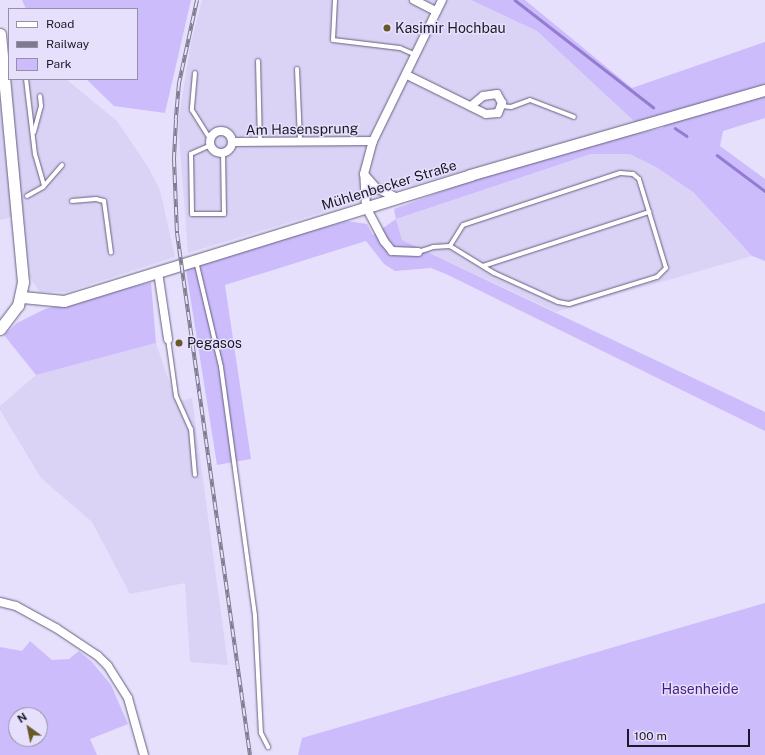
<!DOCTYPE html>
<meta charset="utf-8">
<style>
body{margin:0}
#map{position:relative;width:765px;height:755px;overflow:hidden;background:#e6e0fd;font-family:"Public Sans",sans-serif}
div>[style]{position:absolute}
[style*='--x']{left:calc(var(--x)*1px);top:calc(var(--y)*1px);width:calc(var(--w)*1px);rotate:calc(var(--a)*1deg)}
.built>*{inset:0;background:#dbd3f6}
.green>*{inset:0;background:#ccbcfc}
.stream>*{height:2.5px;margin:-1.25px;padding:0 1.25px;transform-origin:1.25px;border-radius:1.25px;background:#947cd2}
.roads{filter:drop-shadow(0 0 1px #665f7e) drop-shadow(0 0 1px #665f7e)}
.lane>*{height:4px;margin:-2px;padding:0 2px;transform-origin:2px;border-radius:2px;background:#fff}
.street>*{height:8px;margin:-4px;padding:0 4px;transform-origin:4px;border-radius:4px;background:#fff}
.street>.ring{margin:-4px;padding:0;box-sizing:content-box;background:none;border:8px solid #fff;border-radius:50%}
.secondary>*{height:11px;margin:-5.5px;padding:0 5.5px;transform-origin:5.5px;border-radius:5.5px;background:#fff}
.rail>*{height:4px;margin-top:-2px;transform-origin:0;background:repeating-linear-gradient(90deg,#e6e0fd 0 8px,#7f7b8f 0 16px);box-sizing:border-box;border-block:1px solid #7f7b8f}
.dots>*{width:11px;height:11px;translate:-50% -50%;box-sizing:border-box;border:2px solid #e6e0fd;border-radius:50%}
span{translate:-50% -50%;white-space:nowrap;text-align:center;line-height:1.15;-webkit-text-stroke:3px #e6e0fd;paint-order:stroke}
.poi-label{font-size:14px;color:#1c1926}
.left{translate:0 -50%;text-align:left}
.street-label{font-size:14px;color:#1c1926}
.park-label{font-size:14px;color:#451c82}
.legend{position:absolute;left:8px;top:8px;width:130px;height:72px;box-sizing:border-box;background:#e6e0fd;border:1px solid #9590a7;margin:0;padding:5px 7px;list-style:none;font-size:12px;color:#1c1926}
.legend li{display:flex;align-items:center;gap:8px;height:20px}
.legend b{width:20px;border:1px solid #9590a7}
.north{position:absolute;left:8px;top:707px;width:40px;height:40px;box-sizing:border-box;background:#e6e0fd;border:1px solid #9590a7;border-radius:50%;rotate:327deg;font-size:11px;font-weight:700;line-height:16px;text-align:center;color:#1c1926}
.north::after{content:'';display:block;margin:auto;width:14px;height:18px;background:#675825;clip-path:polygon(50% 0,100% 100%,50% 72%,0 100%)}
.scale{position:absolute;left:627px;top:729px;width:123px;height:18px;box-sizing:border-box;border:2px solid #1c1926;border-top:0;padding-left:5px;font-size:12px;line-height:14px;white-space:nowrap;color:#1c1926;-webkit-text-stroke:3px #e6e0fd;paint-order:stroke}
</style>
<div id="map">
<div class="built">
<i style="clip-path:polygon(202px 0,471px 0,537px 31px,636px 123px,417px 184px,188px 253px,178px 122px,191px 42px)"></i>
<i style="clip-path:polygon(9px 60px,9px 79px,66px 79px,117px 121px,148px 167px,160px 190px,175px 257px,67px 292px,40px 292px,30px 278px,22px 215px,0 220px,0 97px,10px 97px,7px 61px)"></i>
<i style="clip-path:polygon(591px 154px,631px 154px,656px 167px,693px 192px,752px 256px,556px 312px,402px 240px,396px 219px)"></i>
<i style="clip-path:polygon(156px 343px,176px 402px,192px 398px,228px 665px,190px 662px,185px 583px,130px 594px,92px 522px,41px 478px,0 410px,0 406px,36px 375px)"></i>
</div>
<div class="green">
<i style="clip-path:polygon(22px 0,191px 0,165px 113px,114px 106px,86px 79px,137px 79px,137px 9px,26px 9px)"></i>
<i style="clip-path:polygon(471px 0,525px 0,632px 88px,765px 42px,765px 118px,723px 131px,720px 146px,765px 179px,765px 261px,752px 256px,693px 192px,656px 167px,630px 154px,591px 154px,396px 219px,402px 240px,765px 412px,765px 431px,446px 274px,431px 268px,395px 271px,384px 264px,366px 241px,225px 285px,251px 459px,217px 465px,186px 270px,264px 244px,347px 221px,367px 224px,373px 235px,396px 219px,394px 209px,481px 177px,606px 140px,663px 128px,667px 115px,636px 123px,537px 31px)"></i>
<i style="clip-path:polygon(151px 282px,156px 343px,36px 375px,4px 335px,17px 323px,45px 309px)"></i>
<i style="clip-path:polygon(765px 603px,765px 755px,298px 755px,302px 738px)"></i>
<i style="clip-path:polygon(evenodd,30px 641px,52px 660px,69px 659px,79px 651px,92px 662px,111px 685px,128px 724px,90px 739px,97px 755px,0 755px,0 647px,22px 651px,30px 641px,16px 715px,40px 715px,40px 739px,16px 739px,16px 715px)"></i>
</div>
<div class="stream">
<i style="--x:515;--y:0;--w:175;--a:37.8"></i>
<i style="--x:675;--y:128;--w:14;--a:34"></i>
<i style="--x:717;--y:155;--w:60;--a:36.9"></i>
</div>
<div class="roads">
<div class="lane">
<i style="--x:335;--y:0;--w:40;--a:92.9"></i>
<i style="--x:333;--y:40;--w:67;--a:6.8"></i>
<i style="--x:400;--y:48;--w:17;--a:24"></i>
<i style="--x:258;--y:61;--w:81;--a:88.6"></i>
<i style="--x:297;--y:69;--w:72;--a:87.6"></i>
<i style="--x:195;--y:73;--w:37;--a:95"></i>
<i style="--x:192;--y:110;--w:36;--a:58"></i>
<i style="--x:26;--y:79;--w:76;--a:83.2"></i>
<i style="--x:35;--y:154;--w:33;--a:74"></i>
<i style="--x:501;--y:106;--w:10;--a:6"></i>
<i style="--x:511;--y:107;--w:20;--a:-20"></i>
<i style="--x:530;--y:100;--w:47;--a:21.1"></i>
<i style="--x:34;--y:132;--w:27;--a:-75"></i>
<i style="--x:41;--y:106;--w:10;--a:-96"></i>
<i style="--x:211;--y:145;--w:22;--a:156"></i>
<i style="--x:191;--y:154;--w:60;--a:89"></i>
<i style="--x:192;--y:214;--w:32;--a:0"></i>
<i style="--x:224;--y:214;--w:61;--a:-90.9"></i>
<i style="--x:27;--y:196;--w:18;--a:-29"></i>
<i style="--x:43;--y:187;--w:29;--a:-49"></i>
<i style="--x:72;--y:201;--w:24;--a:-5"></i>
<i style="--x:96;--y:199;--w:8;--a:14"></i>
<i style="--x:104;--y:201;--w:52;--a:82.3"></i>
<i style="--x:418;--y:252;--w:16;--a:-18"></i>
<i style="--x:433;--y:247;--w:17;--a:-3"></i>
<i style="--x:450;--y:246;--w:52;--a:31.5"></i>
<i style="--x:494;--y:273;--w:70;--a:24.4"></i>
<i style="--x:558;--y:302;--w:11;--a:10"></i>
<i style="--x:569;--y:304;--w:92;--a:-17.1"></i>
<i style="--x:657;--y:277;--w:13;--a:-45"></i>
<i style="--x:666;--y:268;--w:93;--a:-106.9"></i>
<i style="--x:639;--y:179;--w:8;--a:-140"></i>
<i style="--x:633;--y:174;--w:13;--a:-176"></i>
<i style="--x:620;--y:173;--w:165;--a:161.7"></i>
<i style="--x:463;--y:225;--w:25;--a:122"></i>
<i style="--x:196;--y:261;--w:109;--a:76.7"></i>
<i style="--x:221;--y:367;--w:251;--a:82.2"></i>
<i style="--x:255;--y:616;--w:117;--a:87.1"></i>
<i style="--x:261;--y:733;--w:16;--a:63"></i>
<i style="--x:483;--y:266;--w:175;--a:-18"></i>
<i style="--x:168;--y:339;--w:58;--a:82"></i>
<i style="--x:176;--y:396;--w:36;--a:66"></i>
<i style="--x:191;--y:429;--w:46;--a:85"></i>
</div>
<div class="street">
<i style="--x:414;--y:0;--w:25;--a:27"></i>
<i style="--x:407;--y:75;--w:88;--a:26.3"></i>
<i style="--x:486;--y:114;--w:12;--a:-5"></i>
<i style="--x:498;--y:113;--w:11;--a:-68"></i>
<i style="--x:502;--y:103;--w:10;--a:-119"></i>
<i style="--x:497;--y:94;--w:14;--a:172"></i>
<i style="--x:483;--y:96;--w:16;--a:140"></i>
<i class="ring" style="left:210px;top:131px;width:14px;height:14px"></i>
<i style="--x:232;--y:142;--w:141;--a:-0.4"></i>
<i style="--x:364;--y:174;--w:18;--a:49"></i>
<i style="--x:376;--y:188;--w:23;--a:25"></i>
<i style="--x:418;--y:252;--w:26;--a:-178"></i>
<i style="--x:392;--y:251;--w:13;--a:-129"></i>
<i style="--x:384;--y:241;--w:38;--a:-118"></i>
<i style="--x:366;--y:207;--w:33;--a:-93"></i>
<i style="--x:364;--y:174;--w:34;--a:-75"></i>
<i style="--x:373;--y:141;--w:157;--a:-63.9"></i>
<i style="--x:158;--y:272;--w:68;--a:81.5"></i>
<i style="--x:0;--y:602;--w:16;--a:14"></i>
<i style="--x:16;--y:606;--w:46;--a:28.8"></i>
<i style="--x:56;--y:628;--w:50;--a:33.7"></i>
<i style="--x:98;--y:656;--w:14;--a:45"></i>
<i style="--x:108;--y:666;--w:38;--a:58"></i>
<i style="--x:128;--y:698;--w:59;--a:74.3"></i>
</div>
<div class="secondary">
<i style="--x:0;--y:34;--w:249;--a:84.7"></i>
<i style="--x:23;--y:282;--w:24;--a:102"></i>
<i style="--x:18;--y:305;--w:30;--a:127"></i>
<i style="--x:22;--y:297;--w:42;--a:5.4"></i>
<i style="--x:64;--y:301;--w:425;--a:-17.2"></i>
<i style="--x:470;--y:175;--w:307;--a:-16.1"></i>
</div>
</div>
<div class="rail">
<i style="--x:197;--y:0;--w:85;--a:102.2"></i>
<i style="--x:179;--y:83;--w:37;--a:95"></i>
<i style="--x:176;--y:120;--w:39;--a:93"></i>
<i style="--x:174;--y:159;--w:74;--a:87.7"></i>
<i style="--x:177;--y:233;--w:527;--a:82.04"></i>
</div>
<div class="dots">
<i style="left:387px;top:28px;background:#675825"></i>
<i style="left:179px;top:343px;background:#675825"></i>
</div>
<div class="poi-label">
<span class="left" style="left:395px;top:28px">Kasimir Hochbau</span>
<span class="left" style="left:187px;top:343px">Pegasos</span>
</div>
<div class="street-label">
<span style="left:302px;top:129px;rotate:-1deg">Am Hasensprung</span>
<span style="left:389px;top:185px;rotate:-17deg">Mühlenbecker Straße</span>
</div>
<div class="park-label">
<span style="left:700px;top:689px">Hasenheide</span>
</div>
<ul class="legend">
<li><b style="height:5px;background:#fff"></b>Road</li>
<li><b style="height:5px;background:#7f7b8f"></b>Railway</li>
<li><b style="height:11px;background:#ccbcfc"></b>Park</li>
</ul>
<div class="north">N</div>
<div class="scale">100 m</div>
</div>
